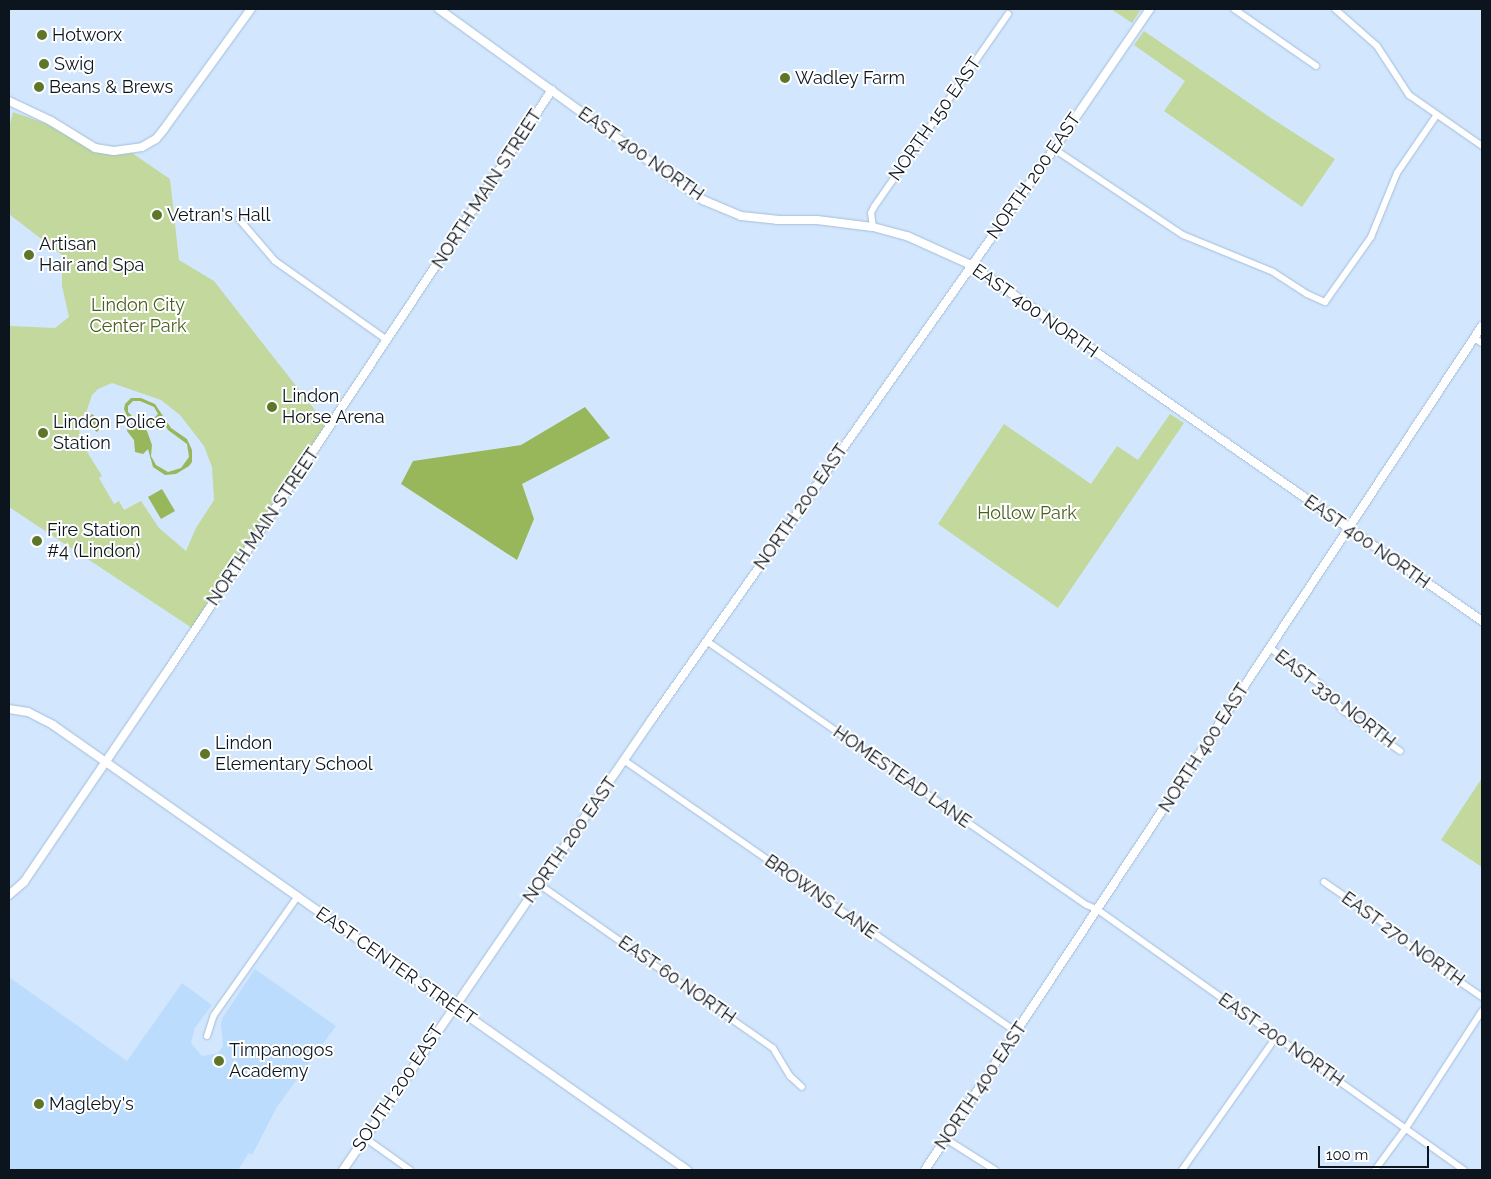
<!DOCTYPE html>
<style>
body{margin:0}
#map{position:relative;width:1491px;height:1179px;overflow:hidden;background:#d2e7fe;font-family:Raleway,sans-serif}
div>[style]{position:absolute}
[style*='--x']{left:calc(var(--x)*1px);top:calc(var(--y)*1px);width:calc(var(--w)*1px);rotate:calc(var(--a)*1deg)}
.built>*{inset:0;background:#bcdcfe}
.green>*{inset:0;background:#c2d89c}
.water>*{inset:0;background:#98b75b}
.roads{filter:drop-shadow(0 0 1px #a4bdd9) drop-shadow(0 0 1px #a4bdd9)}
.minor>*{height:6px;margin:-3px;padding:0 3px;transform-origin:3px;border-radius:3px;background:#fff}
.tertiary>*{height:8px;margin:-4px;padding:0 4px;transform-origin:4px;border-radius:4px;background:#fff}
.dots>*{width:14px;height:14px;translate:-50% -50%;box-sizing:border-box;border:2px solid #fff;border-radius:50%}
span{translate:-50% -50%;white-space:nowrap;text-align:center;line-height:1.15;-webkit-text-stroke:4px #fff;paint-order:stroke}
.poi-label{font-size:18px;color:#0c151e}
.left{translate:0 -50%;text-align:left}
.street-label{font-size:18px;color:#0c151e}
.park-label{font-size:18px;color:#4b5f1f}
.frame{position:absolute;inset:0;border:10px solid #0c151e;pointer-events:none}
.scale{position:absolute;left:1318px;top:1146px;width:111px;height:22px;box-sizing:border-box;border:2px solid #0c151e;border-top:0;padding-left:6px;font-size:15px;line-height:18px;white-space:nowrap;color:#0c151e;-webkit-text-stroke:4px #fff;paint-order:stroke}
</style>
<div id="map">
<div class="built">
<i style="clip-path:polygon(255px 969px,336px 1026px,277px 1107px,252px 1155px,249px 1153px,238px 1170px,9px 1170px,9px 977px,127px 1061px,182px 983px,212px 1005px,195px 1028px,191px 1043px,202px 1056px,218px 1053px,223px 1046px,221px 1023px,223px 1017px)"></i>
</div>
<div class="green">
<i style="clip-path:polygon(1111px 9px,1141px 9px,1132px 23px)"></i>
<i style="clip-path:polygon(1144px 31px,1271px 118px,1335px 159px,1302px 207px,1164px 111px,1185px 81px,1134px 45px)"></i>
<i style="clip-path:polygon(evenodd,13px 112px,47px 124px,95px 152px,112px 155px,132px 153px,170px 179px,179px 260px,214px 281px,329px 428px,195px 630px,9px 507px,9px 326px,55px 328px,69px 317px,62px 286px,62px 255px,9px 214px,9px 128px,13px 112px,112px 383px,161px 400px,180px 415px,204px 446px,212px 467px,214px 500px,196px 528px,186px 551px,159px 528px,141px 501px,124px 510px,119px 501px,114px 504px,99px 478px,102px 476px,81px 442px,78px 423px,87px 410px,92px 395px,98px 389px,112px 383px)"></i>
<i style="clip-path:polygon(1170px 414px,1184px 423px,1058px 608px,938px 524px,1004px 424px,1091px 484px,1117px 446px,1138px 460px)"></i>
<i style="clip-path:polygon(1482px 778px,1482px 867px,1441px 840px)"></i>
</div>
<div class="water">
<i style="clip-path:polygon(evenodd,131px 398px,141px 398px,155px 404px,171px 428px,187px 439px,192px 450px,192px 462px,189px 466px,176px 474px,165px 475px,153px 467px,148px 449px,143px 454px,135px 452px,134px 440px,127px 431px,128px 426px,135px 422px,127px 416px,124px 409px,125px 404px,131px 398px,133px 401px,140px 401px,154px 407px,158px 414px,155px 417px,148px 417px,150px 423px,158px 430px,161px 427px,157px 421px,160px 417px,168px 430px,187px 444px,189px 457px,181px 468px,168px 472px,156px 465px,151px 456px,152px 445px,147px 431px,128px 412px,128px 406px,133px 401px)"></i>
<i style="clip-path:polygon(585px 407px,610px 438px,522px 484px,534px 519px,517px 560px,401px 484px,413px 461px,521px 445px)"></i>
<i style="clip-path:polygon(92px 414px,104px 424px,97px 432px,85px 422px)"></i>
<i style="clip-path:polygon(162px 489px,175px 511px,161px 519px,148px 497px)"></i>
</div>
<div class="roads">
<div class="minor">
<i style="--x:1234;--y:9;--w:100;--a:34.8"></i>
<i style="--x:1335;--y:9;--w:56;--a:41.4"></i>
<i style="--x:1377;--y:46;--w:59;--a:56.9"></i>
<i style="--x:1409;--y:95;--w:89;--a:34.9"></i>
<i style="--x:1054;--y:149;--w:155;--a:33.7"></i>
<i style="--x:1183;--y:235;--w:97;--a:22.3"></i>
<i style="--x:1273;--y:272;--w:40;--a:32.9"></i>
<i style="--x:1307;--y:294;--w:20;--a:24"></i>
<i style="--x:1325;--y:302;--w:80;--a:-54.7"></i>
<i style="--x:1371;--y:237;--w:69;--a:-67.9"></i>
<i style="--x:1397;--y:173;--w:69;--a:-55.6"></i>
<i style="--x:239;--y:219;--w:55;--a:49.4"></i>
<i style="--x:275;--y:261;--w:137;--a:35.2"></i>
<i style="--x:873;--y:227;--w:14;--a:-98"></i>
<i style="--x:871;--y:213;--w:7;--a:-63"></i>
<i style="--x:874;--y:207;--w:235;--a:-55.2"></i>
<i style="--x:1474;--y:338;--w:9;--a:32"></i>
<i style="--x:708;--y:642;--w:461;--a:34.8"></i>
<i style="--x:1087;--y:905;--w:12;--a:24"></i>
<i style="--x:1098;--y:910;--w:449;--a:35.4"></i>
<i style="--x:1270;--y:648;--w:63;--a:36"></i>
<i style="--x:1321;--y:685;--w:35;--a:49"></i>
<i style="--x:1344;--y:711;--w:69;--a:35.5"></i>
<i style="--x:625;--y:761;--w:477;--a:34.7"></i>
<i style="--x:1324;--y:882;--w:70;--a:34.6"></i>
<i style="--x:1382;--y:922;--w:51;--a:40.2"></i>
<i style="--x:1421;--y:955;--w:74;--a:34.5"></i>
<i style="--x:540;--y:885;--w:284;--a:35"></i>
<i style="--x:773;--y:1048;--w:33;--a:59"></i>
<i style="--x:790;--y:1076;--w:16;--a:43"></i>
<i style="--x:207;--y:1036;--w:22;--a:-72"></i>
<i style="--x:214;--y:1015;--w:146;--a:-54.8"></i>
<i style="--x:365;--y:1138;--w:55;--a:35.4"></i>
<i style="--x:946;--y:1139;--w:58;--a:32.3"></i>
<i style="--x:1182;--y:1170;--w:163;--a:-54.7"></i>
<i style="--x:1375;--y:1170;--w:52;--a:-53.6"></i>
<i style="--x:1406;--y:1128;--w:140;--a:-57"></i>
</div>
<div class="tertiary">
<i style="--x:439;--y:9;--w:326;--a:35.9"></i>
<i style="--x:703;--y:200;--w:41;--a:22.8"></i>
<i style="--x:741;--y:216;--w:36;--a:6"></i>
<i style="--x:777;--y:220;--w:40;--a:0"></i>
<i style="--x:817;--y:220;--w:56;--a:7.1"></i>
<i style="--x:873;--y:227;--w:35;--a:15"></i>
<i style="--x:907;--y:236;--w:70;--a:24.4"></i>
<i style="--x:971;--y:265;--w:623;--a:34.86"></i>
<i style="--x:9;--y:101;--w:47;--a:25.5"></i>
<i style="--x:51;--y:121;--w:52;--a:31.5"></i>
<i style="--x:95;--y:148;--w:19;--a:9"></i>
<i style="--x:114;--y:151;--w:28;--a:-8"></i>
<i style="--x:142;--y:147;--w:16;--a:-30"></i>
<i style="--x:156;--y:139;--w:13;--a:-51"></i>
<i style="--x:164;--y:129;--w:148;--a:-54.1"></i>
<i style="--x:9;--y:709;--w:19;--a:9"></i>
<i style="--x:28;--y:712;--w:28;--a:27"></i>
<i style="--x:53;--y:725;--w:775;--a:35.06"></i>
<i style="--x:9;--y:895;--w:20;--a:-41"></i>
<i style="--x:24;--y:882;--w:258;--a:-55.8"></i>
<i style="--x:169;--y:669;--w:694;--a:-56.52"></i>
<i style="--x:343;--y:1170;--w:547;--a:-55.58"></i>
<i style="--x:652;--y:719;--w:697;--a:-54.81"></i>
<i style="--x:1054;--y:149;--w:170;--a:-55.6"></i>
<i style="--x:925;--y:1170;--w:1011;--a:-56.58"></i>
</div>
</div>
<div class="dots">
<i style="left:42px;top:35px;background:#5e7628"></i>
<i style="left:44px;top:64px;background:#5e7628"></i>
<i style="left:785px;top:78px;background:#5e7628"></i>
<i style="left:39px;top:87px;background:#5e7628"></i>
<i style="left:157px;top:215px;background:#5e7628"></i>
<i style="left:29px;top:255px;background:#5e7628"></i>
<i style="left:272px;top:407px;background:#5e7628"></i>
<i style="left:43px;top:433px;background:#5e7628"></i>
<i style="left:37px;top:541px;background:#5e7628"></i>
<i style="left:205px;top:754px;background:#5e7628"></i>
<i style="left:219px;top:1061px;background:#5e7628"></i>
<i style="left:39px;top:1104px;background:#5e7628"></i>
</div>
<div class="poi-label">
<span class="left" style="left:52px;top:35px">Hotworx</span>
<span class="left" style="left:54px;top:64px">Swig</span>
<span class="left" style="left:795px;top:78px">Wadley Farm</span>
<span class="left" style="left:49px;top:87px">Beans &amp; Brews</span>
<span class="left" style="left:167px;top:215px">Vetran's Hall</span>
<span class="left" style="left:39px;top:255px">Artisan<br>Hair and Spa</span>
<span class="left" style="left:282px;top:407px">Lindon<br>Horse Arena</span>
<span class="left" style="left:53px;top:433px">Lindon Police<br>Station</span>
<span class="left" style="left:47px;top:541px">Fire Station<br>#4 (Lindon)</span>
<span class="left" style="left:215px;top:754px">Lindon<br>Elementary School</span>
<span class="left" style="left:229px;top:1061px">Timpanogos<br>Academy</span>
<span class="left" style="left:49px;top:1104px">Magleby's</span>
</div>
<div class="street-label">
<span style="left:935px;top:119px;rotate:-55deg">NORTH 150 EAST</span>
<span style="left:641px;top:154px;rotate:35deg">EAST 400 NORTH</span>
<span style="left:1034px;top:176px;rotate:-55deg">NORTH 200 EAST</span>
<span style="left:487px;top:189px;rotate:-57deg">NORTH MAIN STREET</span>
<span style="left:1035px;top:311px;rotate:35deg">EAST 400 NORTH</span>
<span style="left:801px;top:507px;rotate:-55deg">NORTH 200 EAST</span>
<span style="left:263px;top:527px;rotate:-56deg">NORTH MAIN STREET</span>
<span style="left:1367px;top:542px;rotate:35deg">EAST 400 NORTH</span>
<span style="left:1335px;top:699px;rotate:38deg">EAST 330 NORTH</span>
<span style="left:1204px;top:748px;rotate:-57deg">NORTH 400 EAST</span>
<span style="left:902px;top:777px;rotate:35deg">HOMESTEAD LANE</span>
<span style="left:570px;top:840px;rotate:-55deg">NORTH 200 EAST</span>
<span style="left:821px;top:897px;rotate:35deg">BROWNS LANE</span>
<span style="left:1403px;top:939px;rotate:36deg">EAST 270 NORTH</span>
<span style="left:396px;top:966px;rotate:35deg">EAST CENTER STREET</span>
<span style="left:677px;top:980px;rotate:35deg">EAST 60 NORTH</span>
<span style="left:1281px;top:1040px;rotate:35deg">EAST 200 NORTH</span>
<span style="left:981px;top:1086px;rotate:-56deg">NORTH 400 EAST</span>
<span style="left:398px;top:1088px;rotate:-56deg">SOUTH 200 EAST</span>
</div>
<div class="park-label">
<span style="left:138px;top:316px">Lindon City<br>Center Park</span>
<span style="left:1027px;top:513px">Hollow Park</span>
</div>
<div class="frame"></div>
<div class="scale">100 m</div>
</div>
